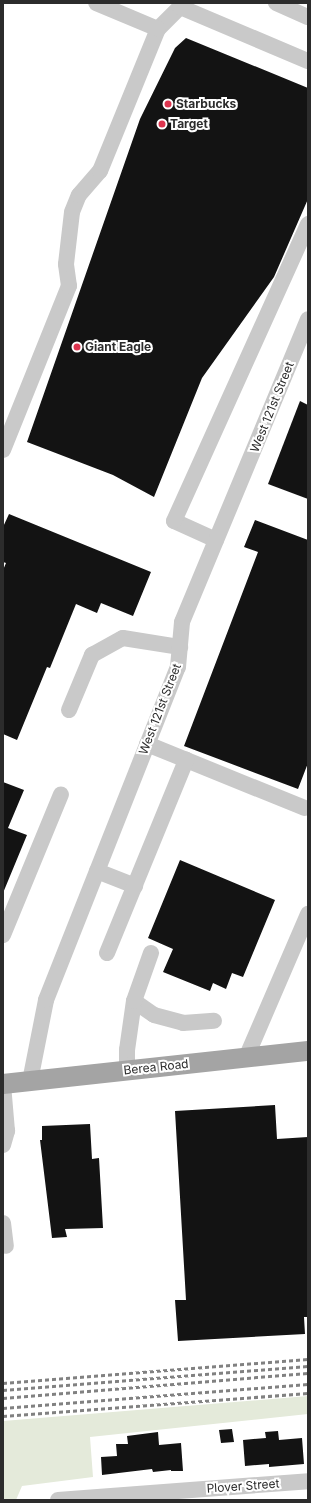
<!DOCTYPE html>
<style>
body{margin:0}
#map{position:relative;width:311px;height:1503px;overflow:hidden;background:#fff;font-family:Inter,sans-serif}
div>[style]{position:absolute}
[style*='--x']{left:calc(var(--x)*1px);top:calc(var(--y)*1px);width:calc(var(--w)*1px);rotate:calc(var(--a)*1deg)}
.green>*{inset:0;background:#e4eada}
.building>*{inset:0;background:#131313}
.minor>*{height:16px;margin:-8px;padding:0 8px;transform-origin:8px;border-radius:8px;background:#c9c9c9}
.major>*{height:20px;margin:-10px;padding:0 10px;transform-origin:10px;border-radius:10px;background:#a4a4a4}
.rail>*{height:3px;margin-top:-1.5px;transform-origin:0;background:repeating-linear-gradient(90deg,#818181 0 4px,transparent 0 7px)}
.dots>*{width:11px;height:11px;translate:-50% -50%;box-sizing:border-box;border:2px solid #fff;border-radius:50%}
span{translate:-50% -50%;white-space:nowrap;text-align:center;line-height:1.15;-webkit-text-stroke:4px #fff;paint-order:stroke}
.poi-label{font-size:12px;color:#2c2c2c;font-weight:700}
.left{translate:0 -50%;text-align:left}
.street-label{font-size:12px;color:#2c2c2c}
.frame{position:absolute;inset:0;border:4px solid #2c2c2c;pointer-events:none}
</style>
<div id="map">
<div class="green">
<i style="clip-path:polygon(308px 1396px,308px 1414px,90px 1437px,93px 1477px,22px 1486px,16px 1500px,3px 1500px,3px 1421px)"></i>
</div>
<div class="building">
<i style="clip-path:polygon(186px 38px,308px 88px,308px 199px,274px 277px,202px 378px,154px 497px,113px 475px,27px 442px,140px 119px,175px 48px)"></i>
<i style="clip-path:polygon(300px 401px,308px 405px,308px 499px,268px 484px)"></i>
<i style="clip-path:polygon(9px 514px,151px 572px,133px 616px,101px 603px,97px 613px,76px 604px,50px 668px,47px 667px,17px 740px,3px 734px,3px 570px,6px 563px,3px 562px,3px 527px)"></i>
<i style="clip-path:polygon(255px 520px,308px 540px,308px 763px,298px 789px,184px 746px,258px 552px,244px 547px)"></i>
<i style="clip-path:polygon(3px 782px,24px 790px,8px 828px,27px 835px,3px 893px)"></i>
<i style="clip-path:polygon(180px 860px,275px 900px,243px 977px,232px 973px,226px 989px,213px 983px,210px 991px,163px 972px,173px 949px,148px 938px)"></i>
<i style="clip-path:polygon(275px 1105px,277px 1139px,308px 1137px,308px 1317px,304px 1317px,305px 1334px,178px 1341px,175px 1300px,186px 1300px,175px 1111px)"></i>
<i style="clip-path:polygon(90px 1124px,92px 1159px,99px 1158px,103px 1228px,65px 1229px,67px 1237px,52px 1238px,40px 1140px,42px 1140px,42px 1126px)"></i>
<i style="clip-path:polygon(232px 1429px,234px 1442px,221px 1443px,219px 1430px)"></i>
<i style="clip-path:polygon(278px 1431px,279px 1440px,302px 1438px,304px 1464px,269px 1467px,269px 1464px,245px 1466px,243px 1440px,266px 1438px,265px 1432px)"></i>
<i style="clip-path:polygon(158px 1432px,159px 1445px,181px 1443px,183px 1471px,171px 1471px,171px 1470px,153px 1472px,152px 1469px,102px 1475px,101px 1457px,117px 1456px,116px 1444px,128px 1444px,127px 1436px)"></i>
</div>
<div class="minor">
<i style="--x:276;--y:3;--w:35;--a:24"></i>
<i style="--x:158;--y:29;--w:31;--a:-45"></i>
<i style="--x:180;--y:7;--w:139;--a:22.9"></i>
<i style="--x:3;--y:450;--w:177;--a:-68.1"></i>
<i style="--x:69;--y:286;--w:22;--a:-98"></i>
<i style="--x:66;--y:264;--w:52;--a:-83.4"></i>
<i style="--x:72;--y:212;--w:18;--a:-68"></i>
<i style="--x:79;--y:195;--w:32;--a:-49"></i>
<i style="--x:100;--y:171;--w:153;--a:-67.8"></i>
<i style="--x:158;--y:29;--w:67;--a:-157.2"></i>
<i style="--x:216;--y:540;--w:46;--a:-155.7"></i>
<i style="--x:174;--y:521;--w:326;--a:-65.7"></i>
<i style="--x:69;--y:710;--w:60;--a:-67.3"></i>
<i style="--x:92;--y:655;--w:35;--a:-29"></i>
<i style="--x:123;--y:638;--w:58;--a:9"></i>
<i style="--x:147;--y:744;--w:170;--a:22.1"></i>
<i style="--x:97;--y:871;--w:41;--a:21.5"></i>
<i style="--x:3;--y:935;--w:152;--a:-67.6"></i>
<i style="--x:107;--y:953;--w:209;--a:-67.7"></i>
<i style="--x:134;--y:1001;--w:24;--a:35"></i>
<i style="--x:154;--y:1015;--w:30;--a:15"></i>
<i style="--x:183;--y:1023;--w:31;--a:-4"></i>
<i style="--x:246;--y:1058;--w:157;--a:-66.7"></i>
<i style="--x:127;--y:1071;--w:21;--a:-90"></i>
<i style="--x:127;--y:1050;--w:49;--a:-81.9"></i>
<i style="--x:134;--y:1001;--w:51;--a:-70.5"></i>
<i style="--x:30;--y:1081;--w:83;--a:-78.8"></i>
<i style="--x:46;--y:1000;--w:358;--a:-68.4"></i>
<i style="--x:178;--y:667;--w:45;--a:-84.9"></i>
<i style="--x:182;--y:622;--w:328;--a:-67.4"></i>
<i style="--x:3;--y:1145;--w:15;--a:-74"></i>
<i style="--x:7;--y:1131;--w:47;--a:-94.9"></i>
<i style="--x:3;--y:1223;--w:23;--a:83"></i>
<i style="--x:58;--y:1500;--w:251;--a:-4.3"></i>
</div>
<div class="major">
<i style="--x:3;--y:1084;--w:307;--a:-6.2"></i>
</div>
<div class="rail">
<i style="--x:3;--y:1383;--w:306;--a:-4.5"></i>
<i style="--x:3;--y:1390;--w:306;--a:-4.5"></i>
<i style="--x:3;--y:1398;--w:306;--a:-4.7"></i>
<i style="--x:3;--y:1408;--w:306;--a:-4.5"></i>
<i style="--x:3;--y:1416;--w:306;--a:-4.3"></i>
</div>
<div class="dots">
<i style="left:168px;top:104px;background:#dd354f"></i>
<i style="left:162px;top:124px;background:#dd354f"></i>
<i style="left:77px;top:347px;background:#dd354f"></i>
</div>
<div class="poi-label">
<span class="left" style="left:176px;top:104px">Starbucks</span>
<span class="left" style="left:170px;top:124px">Target</span>
<span class="left" style="left:85px;top:347px">Giant Eagle</span>
</div>
<div class="street-label">
<span style="left:272px;top:407px;rotate:-68deg">West 121st Street</span>
<span style="left:160px;top:709px;rotate:-69deg">West 121st Street</span>
<span style="left:156px;top:1067px;rotate:-6deg">Berea Road</span>
<span style="left:243px;top:1486px;rotate:-4deg">Plover Street</span>
</div>
<div class="frame"></div>
</div>
